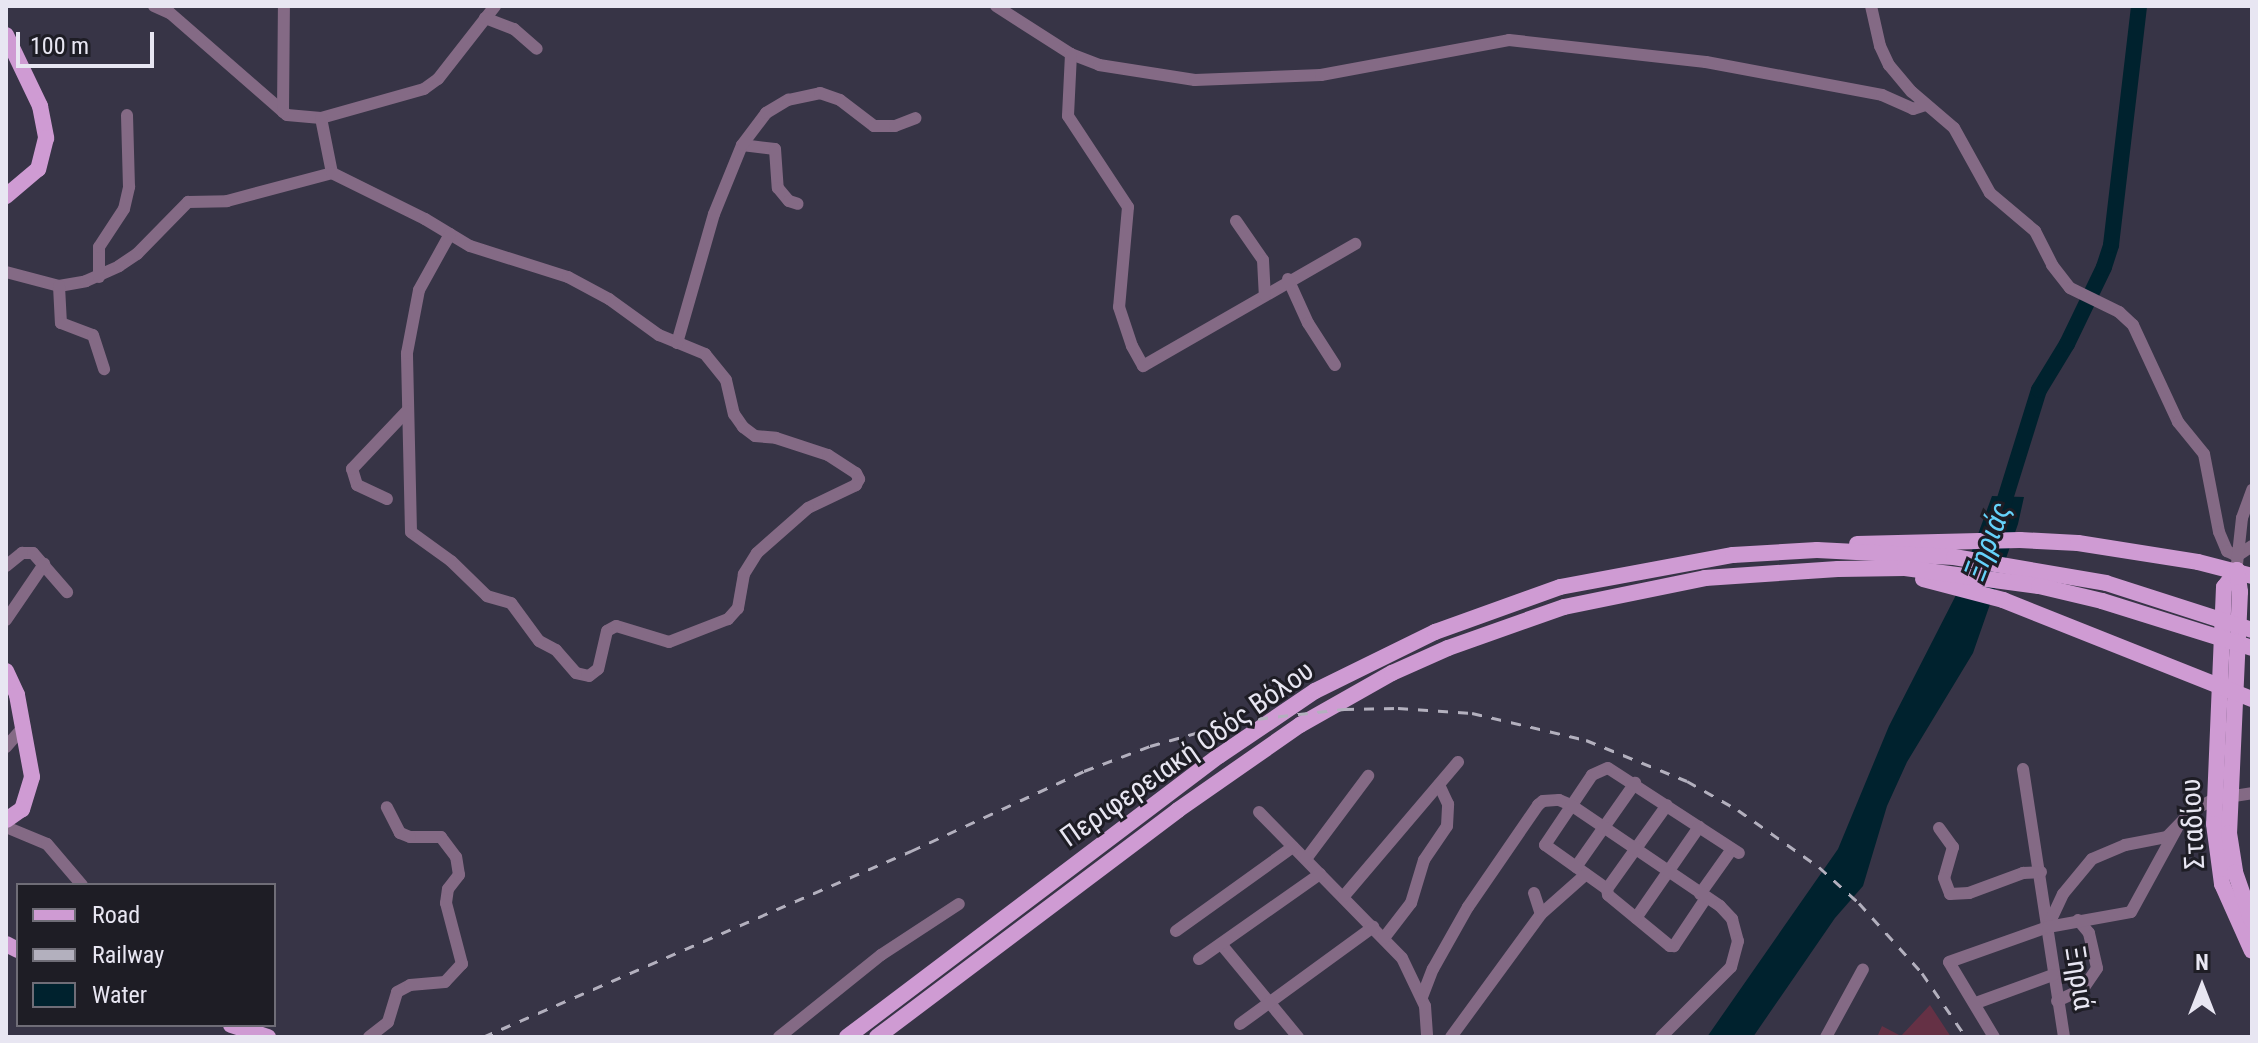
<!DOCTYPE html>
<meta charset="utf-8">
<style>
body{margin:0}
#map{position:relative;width:2258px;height:1043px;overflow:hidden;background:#373446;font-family:"Roboto Condensed",sans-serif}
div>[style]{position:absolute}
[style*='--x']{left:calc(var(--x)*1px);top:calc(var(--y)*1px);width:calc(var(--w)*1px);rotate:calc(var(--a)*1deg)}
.green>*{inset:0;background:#653145}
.water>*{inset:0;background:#00222e}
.river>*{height:16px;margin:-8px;padding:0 8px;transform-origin:8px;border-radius:8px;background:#00222e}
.minor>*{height:12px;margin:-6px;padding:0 6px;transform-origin:6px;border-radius:6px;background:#846a85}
.major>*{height:16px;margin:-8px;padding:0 8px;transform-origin:8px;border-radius:8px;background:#cf9bd3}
.rail>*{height:3px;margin-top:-1.5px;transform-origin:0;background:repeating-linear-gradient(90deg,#b3b0be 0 10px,transparent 0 20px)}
span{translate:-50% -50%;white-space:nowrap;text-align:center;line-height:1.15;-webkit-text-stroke:6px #1e1d25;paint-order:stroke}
.street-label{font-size:28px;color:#e8e6f2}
.water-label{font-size:30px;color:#65d2fa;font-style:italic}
.frame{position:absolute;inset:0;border:8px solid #e8e6f2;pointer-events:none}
.legend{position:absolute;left:16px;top:883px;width:260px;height:144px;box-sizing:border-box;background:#1e1d25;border:2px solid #6f6d77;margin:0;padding:10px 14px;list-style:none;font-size:24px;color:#e8e6f2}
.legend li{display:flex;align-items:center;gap:16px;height:40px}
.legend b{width:40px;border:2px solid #6f6d77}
.north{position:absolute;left:2162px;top:947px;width:80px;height:80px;-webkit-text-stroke:6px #1e1d25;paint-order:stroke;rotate:0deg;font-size:22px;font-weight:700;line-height:32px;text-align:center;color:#e8e6f2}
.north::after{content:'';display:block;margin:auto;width:28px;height:36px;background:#e8e6f2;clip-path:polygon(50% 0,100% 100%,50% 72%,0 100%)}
.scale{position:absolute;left:16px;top:32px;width:138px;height:36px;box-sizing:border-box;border:4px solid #e8e6f2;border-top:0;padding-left:10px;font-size:24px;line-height:28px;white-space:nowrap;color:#e8e6f2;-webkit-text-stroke:6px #1e1d25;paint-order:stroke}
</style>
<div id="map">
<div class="green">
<i style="clip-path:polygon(1930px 1005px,1951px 1037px,1877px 1037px,1882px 1026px,1901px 1036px)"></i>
</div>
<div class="water">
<i style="clip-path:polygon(1992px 496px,2024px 497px,2018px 524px,1973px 653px,1907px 762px,1887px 806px,1863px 886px,1835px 918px,1753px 1037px,1707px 1037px,1838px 849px,1889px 726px,1955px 597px)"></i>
</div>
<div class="river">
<i style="--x:2000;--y:515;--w:131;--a:-72.7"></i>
<i style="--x:2039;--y:390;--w:54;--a:-58.7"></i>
<i style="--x:2067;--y:344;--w:85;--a:-64.3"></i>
<i style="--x:2104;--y:267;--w:23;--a:-72"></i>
<i style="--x:2111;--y:245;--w:241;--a:-83.3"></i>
</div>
<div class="minor">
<i style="--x:154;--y:6;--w:17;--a:24"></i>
<i style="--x:170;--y:13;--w:155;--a:41.1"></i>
<i style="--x:287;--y:115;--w:34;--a:5"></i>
<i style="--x:321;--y:118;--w:107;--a:-15.7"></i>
<i style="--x:424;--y:89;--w:17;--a:-36"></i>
<i style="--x:438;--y:79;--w:93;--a:-52"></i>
<i style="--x:996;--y:6;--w:89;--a:32.6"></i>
<i style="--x:1071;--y:54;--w:30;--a:21"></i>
<i style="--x:1099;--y:65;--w:97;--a:8.9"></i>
<i style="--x:1195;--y:80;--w:126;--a:-2.3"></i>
<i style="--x:1321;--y:75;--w:191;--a:-10.5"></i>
<i style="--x:1509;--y:40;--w:198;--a:6.4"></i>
<i style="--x:1706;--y:62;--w:179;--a:10.6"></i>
<i style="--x:1882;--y:95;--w:34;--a:24"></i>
<i style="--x:1913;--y:109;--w:13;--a:-18"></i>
<i style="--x:1871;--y:6;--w:41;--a:77.3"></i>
<i style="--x:1880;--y:46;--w:21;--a:65"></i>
<i style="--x:1889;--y:65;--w:35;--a:50"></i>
<i style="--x:1912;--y:92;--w:55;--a:40.6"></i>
<i style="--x:1954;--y:128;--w:74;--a:61"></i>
<i style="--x:1990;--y:193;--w:59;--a:40.2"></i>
<i style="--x:2035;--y:231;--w:38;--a:63"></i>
<i style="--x:2052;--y:265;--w:29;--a:52"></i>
<i style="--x:2070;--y:288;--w:55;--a:26.1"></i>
<i style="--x:2119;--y:312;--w:19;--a:43"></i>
<i style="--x:2133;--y:325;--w:107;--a:65.1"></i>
<i style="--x:2178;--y:422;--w:41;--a:50.9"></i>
<i style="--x:2204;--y:454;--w:79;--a:79.1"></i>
<i style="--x:2219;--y:532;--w:21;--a:67"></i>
<i style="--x:2227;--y:551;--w:11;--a:27"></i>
<i style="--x:485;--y:18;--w:31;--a:21"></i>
<i style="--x:514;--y:29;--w:30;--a:41"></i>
<i style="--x:1071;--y:54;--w:62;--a:92.8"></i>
<i style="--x:1068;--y:116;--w:109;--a:56.6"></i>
<i style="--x:1128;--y:207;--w:100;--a:95.1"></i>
<i style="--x:1119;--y:307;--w:41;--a:71.6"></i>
<i style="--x:1132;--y:346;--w:23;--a:61"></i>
<i style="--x:1143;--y:366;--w:245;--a:-29.9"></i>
<i style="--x:283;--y:112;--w:106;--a:-89.5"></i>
<i style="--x:321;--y:118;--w:56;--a:78.7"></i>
<i style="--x:742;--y:145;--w:33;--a:7"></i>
<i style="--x:775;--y:149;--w:39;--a:86"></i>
<i style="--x:778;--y:188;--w:17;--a:50"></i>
<i style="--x:789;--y:201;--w:9;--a:18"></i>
<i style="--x:1236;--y:221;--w:47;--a:55.3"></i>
<i style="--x:1263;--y:260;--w:35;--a:87"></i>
<i style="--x:6;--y:272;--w:55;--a:14.8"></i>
<i style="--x:59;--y:286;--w:27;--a:-10"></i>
<i style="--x:86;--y:281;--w:36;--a:-24"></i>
<i style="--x:119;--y:266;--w:22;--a:-34"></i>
<i style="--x:137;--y:254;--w:73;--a:-45.6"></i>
<i style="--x:188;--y:202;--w:39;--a:-1"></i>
<i style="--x:227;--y:201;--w:109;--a:-14.9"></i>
<i style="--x:332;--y:173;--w:104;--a:26.3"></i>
<i style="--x:425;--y:219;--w:52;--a:31"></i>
<i style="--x:470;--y:246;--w:103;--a:17.6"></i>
<i style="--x:568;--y:277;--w:47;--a:28.2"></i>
<i style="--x:609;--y:299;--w:62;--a:35.8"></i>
<i style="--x:659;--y:335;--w:50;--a:22.4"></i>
<i style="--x:705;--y:354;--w:33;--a:51"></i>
<i style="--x:726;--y:380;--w:35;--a:77"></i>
<i style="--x:734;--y:414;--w:16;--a:55"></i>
<i style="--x:743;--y:427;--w:15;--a:37"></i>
<i style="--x:755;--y:436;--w:21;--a:5"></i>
<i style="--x:776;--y:438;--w:55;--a:18.1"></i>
<i style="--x:828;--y:455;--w:33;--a:33"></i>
<i style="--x:856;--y:473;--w:7;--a:63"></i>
<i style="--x:859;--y:479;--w:7;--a:117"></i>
<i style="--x:856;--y:485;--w:53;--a:154.4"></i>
<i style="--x:808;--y:508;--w:68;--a:138.6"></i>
<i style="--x:757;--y:553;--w:25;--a:122"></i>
<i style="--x:744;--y:574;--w:35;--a:100"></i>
<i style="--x:738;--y:608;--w:15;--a:132"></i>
<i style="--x:728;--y:619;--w:63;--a:158.7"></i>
<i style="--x:669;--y:642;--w:55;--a:-163.2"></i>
<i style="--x:616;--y:626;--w:10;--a:151"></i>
<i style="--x:607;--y:631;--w:39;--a:103"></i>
<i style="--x:598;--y:669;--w:11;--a:142"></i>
<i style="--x:589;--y:676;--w:13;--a:-167"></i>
<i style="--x:576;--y:673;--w:30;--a:-131"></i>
<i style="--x:556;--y:650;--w:19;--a:-152"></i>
<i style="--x:539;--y:641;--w:47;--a:-126.4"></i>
<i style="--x:511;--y:603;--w:25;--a:-164"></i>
<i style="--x:487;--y:596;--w:50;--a:-135.8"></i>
<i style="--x:451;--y:561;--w:49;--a:-144.1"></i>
<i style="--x:411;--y:532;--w:179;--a:-91.3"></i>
<i style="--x:407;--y:353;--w:64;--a:-79.2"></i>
<i style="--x:419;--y:290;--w:64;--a:-61"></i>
<i style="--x:99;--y:277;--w:30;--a:-90"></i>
<i style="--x:99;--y:247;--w:45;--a:-56.7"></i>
<i style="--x:124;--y:209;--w:23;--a:-77"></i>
<i style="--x:129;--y:187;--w:72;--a:-91.6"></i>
<i style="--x:1288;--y:279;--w:48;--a:65.6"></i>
<i style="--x:1308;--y:323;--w:50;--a:57.3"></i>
<i style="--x:59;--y:286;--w:37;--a:87"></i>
<i style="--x:61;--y:323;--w:34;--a:21"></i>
<i style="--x:93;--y:335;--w:36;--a:72"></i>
<i style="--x:677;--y:343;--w:134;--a:-74"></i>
<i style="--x:714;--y:214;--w:74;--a:-67.9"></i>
<i style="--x:742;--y:145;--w:40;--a:-53"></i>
<i style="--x:766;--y:113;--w:26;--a:-31"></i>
<i style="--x:788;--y:100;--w:33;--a:-12"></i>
<i style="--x:820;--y:93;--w:21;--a:19"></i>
<i style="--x:840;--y:100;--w:43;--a:37.4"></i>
<i style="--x:874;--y:126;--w:21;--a:0"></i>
<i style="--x:895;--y:126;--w:22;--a:-21"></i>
<i style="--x:387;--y:499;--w:33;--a:-155"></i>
<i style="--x:357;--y:485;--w:17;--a:-107"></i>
<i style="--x:352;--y:469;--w:80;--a:-46.5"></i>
<i style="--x:2237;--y:556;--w:18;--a:-34"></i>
<i style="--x:2237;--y:564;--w:46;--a:-83.8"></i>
<i style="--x:2242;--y:518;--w:30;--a:-70"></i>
<i style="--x:6;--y:566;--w:21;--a:-39"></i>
<i style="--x:22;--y:553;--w:11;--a:0"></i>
<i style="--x:33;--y:553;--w:52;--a:48.9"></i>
<i style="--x:6;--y:620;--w:68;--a:-55.8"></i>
<i style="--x:6;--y:747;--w:28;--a:-49"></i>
<i style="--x:2023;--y:769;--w:271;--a:81.3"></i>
<i style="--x:1259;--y:812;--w:204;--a:45.6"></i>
<i style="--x:1402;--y:958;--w:53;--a:64.4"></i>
<i style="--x:1425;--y:1006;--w:31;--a:86"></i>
<i style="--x:6;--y:827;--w:44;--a:22.5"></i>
<i style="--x:47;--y:844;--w:54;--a:49.5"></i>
<i style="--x:1939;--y:828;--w:24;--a:54"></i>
<i style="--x:1953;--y:847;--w:32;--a:106"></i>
<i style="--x:1944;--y:878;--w:17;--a:69"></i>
<i style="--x:1950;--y:894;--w:19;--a:-3"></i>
<i style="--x:1969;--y:893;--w:58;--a:-20.3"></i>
<i style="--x:2023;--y:873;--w:18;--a:-3"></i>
<i style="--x:1306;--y:859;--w:104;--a:-53.2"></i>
<i style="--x:1576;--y:867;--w:103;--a:-54.9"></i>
<i style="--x:1607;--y:889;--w:103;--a:-54.5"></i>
<i style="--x:1534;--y:893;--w:22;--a:72"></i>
<i style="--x:1700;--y:894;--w:55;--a:-54.6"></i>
<i style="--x:1344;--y:896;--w:176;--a:-49.6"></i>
<i style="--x:1706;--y:898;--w:58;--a:123.7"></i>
<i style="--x:1674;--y:946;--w:4;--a:180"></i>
<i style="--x:1670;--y:946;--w:80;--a:-140.6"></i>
<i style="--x:1608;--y:895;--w:6;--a:-99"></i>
<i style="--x:1607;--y:889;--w:76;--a:-144.6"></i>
<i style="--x:1545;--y:845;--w:84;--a:-56.1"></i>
<i style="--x:1592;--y:775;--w:17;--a:-24"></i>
<i style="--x:1608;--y:768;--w:156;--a:33"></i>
<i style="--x:1636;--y:918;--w:111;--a:-55.3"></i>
<i style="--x:2049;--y:924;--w:33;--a:-65"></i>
<i style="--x:2063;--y:894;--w:45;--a:-50.4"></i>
<i style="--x:2092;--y:859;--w:36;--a:-23"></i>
<i style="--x:2125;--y:845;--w:43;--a:-10.8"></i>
<i style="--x:2167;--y:837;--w:37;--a:-46"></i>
<i style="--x:2193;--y:810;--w:25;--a:-27"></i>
<i style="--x:2215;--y:799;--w:37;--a:-9"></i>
<i style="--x:1176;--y:931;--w:144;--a:-35.7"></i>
<i style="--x:1384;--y:938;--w:44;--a:-52.4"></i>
<i style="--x:1411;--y:903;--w:45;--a:-73.2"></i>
<i style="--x:1424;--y:860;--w:41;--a:-55.9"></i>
<i style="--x:1447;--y:826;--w:22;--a:-87"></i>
<i style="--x:1448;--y:804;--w:21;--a:-115"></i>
<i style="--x:1221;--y:944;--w:121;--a:50.4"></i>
<i style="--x:1199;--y:959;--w:148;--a:-35.1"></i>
<i style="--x:1422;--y:997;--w:30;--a:-69"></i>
<i style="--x:1433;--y:969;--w:71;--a:-60.6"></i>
<i style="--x:1468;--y:907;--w:124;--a:-55.5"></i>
<i style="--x:1538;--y:805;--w:6;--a:-39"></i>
<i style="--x:1543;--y:801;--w:16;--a:-4"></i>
<i style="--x:1559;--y:800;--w:13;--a:23"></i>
<i style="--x:1571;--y:805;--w:180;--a:34.1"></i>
<i style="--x:1720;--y:906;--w:18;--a:47"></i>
<i style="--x:1732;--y:919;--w:23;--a:75"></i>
<i style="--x:1738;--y:941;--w:27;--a:105"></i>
<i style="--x:1731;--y:967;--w:99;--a:135"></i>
<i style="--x:2057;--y:1001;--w:29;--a:-25"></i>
<i style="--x:2083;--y:989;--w:25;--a:-56"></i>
<i style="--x:2097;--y:968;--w:36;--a:-103"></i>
<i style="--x:2089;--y:933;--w:17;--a:-130"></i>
<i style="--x:1976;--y:1003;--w:82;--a:-20"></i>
<i style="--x:1240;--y:1024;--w:165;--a:-36.1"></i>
<i style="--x:369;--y:1037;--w:24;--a:-38"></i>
<i style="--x:388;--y:1022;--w:31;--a:-73"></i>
<i style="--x:397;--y:992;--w:15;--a:-28"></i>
<i style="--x:410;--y:985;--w:35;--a:-5"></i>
<i style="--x:445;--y:982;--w:25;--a:-47"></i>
<i style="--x:462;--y:964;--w:63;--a:-104.7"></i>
<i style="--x:446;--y:903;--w:14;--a:-82"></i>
<i style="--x:448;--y:889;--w:18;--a:-52"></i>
<i style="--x:459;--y:875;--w:18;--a:-99"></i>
<i style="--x:456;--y:857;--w:25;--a:-127"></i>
<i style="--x:441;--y:837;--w:31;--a:180"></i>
<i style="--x:410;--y:837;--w:11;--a:-158"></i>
<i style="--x:400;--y:833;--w:29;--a:-117"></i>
<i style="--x:779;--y:1037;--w:131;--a:-38.8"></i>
<i style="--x:881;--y:955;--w:93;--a:-33.2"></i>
<i style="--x:1451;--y:1037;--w:152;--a:-53.8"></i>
<i style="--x:1541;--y:914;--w:60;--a:-41.6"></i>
<i style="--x:1826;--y:1037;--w:77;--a:-61.4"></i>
<i style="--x:1994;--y:1037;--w:87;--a:-121"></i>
<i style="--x:1949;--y:962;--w:105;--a:-19.5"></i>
<i style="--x:2048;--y:927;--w:84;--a:-10.2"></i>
<i style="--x:2131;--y:912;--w:96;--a:-61.3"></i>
</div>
<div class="major">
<i style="--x:6;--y:35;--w:79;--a:64.4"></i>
<i style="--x:40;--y:106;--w:33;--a:79"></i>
<i style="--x:46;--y:138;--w:32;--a:104"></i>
<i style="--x:38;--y:169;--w:42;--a:139.8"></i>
<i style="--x:1857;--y:544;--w:163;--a:-1.4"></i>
<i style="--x:2020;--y:540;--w:58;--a:3"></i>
<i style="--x:2078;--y:543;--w:121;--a:9"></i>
<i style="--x:2198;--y:562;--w:56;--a:14.5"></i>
<i style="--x:2237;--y:570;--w:21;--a:127"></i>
<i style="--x:2224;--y:587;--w:237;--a:92.4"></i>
<i style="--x:2214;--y:824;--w:61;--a:82.4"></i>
<i style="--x:2222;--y:884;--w:73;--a:65.9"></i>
<i style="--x:2237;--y:570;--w:22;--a:82"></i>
<i style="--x:2240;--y:592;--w:241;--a:92.6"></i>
<i style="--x:2229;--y:833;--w:39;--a:81"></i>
<i style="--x:2235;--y:872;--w:52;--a:70.9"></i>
<i style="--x:1923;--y:579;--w:83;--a:14.7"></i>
<i style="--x:2003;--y:600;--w:268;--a:21.7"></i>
<i style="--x:6;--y:671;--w:26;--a:65"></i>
<i style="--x:17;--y:695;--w:83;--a:79.6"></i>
<i style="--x:32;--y:777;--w:34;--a:107"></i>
<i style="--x:22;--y:809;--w:19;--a:145"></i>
<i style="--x:6;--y:944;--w:13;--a:27"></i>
<i style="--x:231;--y:1025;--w:39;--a:18"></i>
<i style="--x:847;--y:1037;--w:466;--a:-37.1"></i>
<i style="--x:1219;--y:756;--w:116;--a:-34.1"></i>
<i style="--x:1315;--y:691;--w:134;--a:-26.2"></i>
<i style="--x:1435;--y:632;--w:133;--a:-19.8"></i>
<i style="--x:1560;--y:587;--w:176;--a:-10.5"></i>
<i style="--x:1733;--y:555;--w:84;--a:-3.4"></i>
<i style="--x:1817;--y:550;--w:137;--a:2.9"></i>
<i style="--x:1954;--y:557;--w:154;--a:9.7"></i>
<i style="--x:2106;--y:583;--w:153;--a:17.8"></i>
<i style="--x:877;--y:1037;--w:377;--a:-37"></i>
<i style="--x:1178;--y:810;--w:149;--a:-34.9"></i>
<i style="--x:1300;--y:725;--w:106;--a:-29.5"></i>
<i style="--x:1392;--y:673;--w:61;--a:-24.1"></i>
<i style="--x:1448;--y:648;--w:123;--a:-19.5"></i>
<i style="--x:1564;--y:607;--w:144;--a:-11.6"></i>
<i style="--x:1705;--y:578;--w:133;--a:-3.9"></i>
<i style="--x:1838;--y:569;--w:67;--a:-0.9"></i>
<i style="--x:1905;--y:568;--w:135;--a:7.7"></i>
<i style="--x:2039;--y:586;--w:65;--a:13.4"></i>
<i style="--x:2102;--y:601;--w:157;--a:17.4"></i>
</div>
<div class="rail">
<i style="--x:483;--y:1037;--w:467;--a:-23.5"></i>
<i style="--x:911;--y:851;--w:191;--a:-24.8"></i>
<i style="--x:1084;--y:771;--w:71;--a:-20.7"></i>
<i style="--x:1150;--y:746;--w:91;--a:-15.9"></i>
<i style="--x:1238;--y:721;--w:107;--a:-6.5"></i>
<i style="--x:1344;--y:709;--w:54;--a:-1.1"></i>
<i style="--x:1398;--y:708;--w:74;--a:3.9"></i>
<i style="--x:1472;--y:713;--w:117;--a:13.3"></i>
<i style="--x:1586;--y:740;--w:109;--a:22.1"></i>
<i style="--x:1687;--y:781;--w:59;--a:29.6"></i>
<i style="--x:1738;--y:810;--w:99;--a:35.1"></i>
<i style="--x:1819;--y:867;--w:54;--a:42"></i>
<i style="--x:1859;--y:903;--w:94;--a:48"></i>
<i style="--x:1922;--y:973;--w:78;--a:55.5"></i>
</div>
<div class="street-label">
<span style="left:1187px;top:754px;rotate:-35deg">Περιφερειακή Οδός Βόλου</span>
<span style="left:2193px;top:824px;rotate:-93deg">Σταδίου</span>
<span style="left:2079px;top:978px;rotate:81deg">Ξηριά</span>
</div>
<div class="water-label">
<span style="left:1988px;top:541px;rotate:-69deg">Ξηριάς</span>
</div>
<div class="frame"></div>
<ul class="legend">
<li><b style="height:10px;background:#cf9bd3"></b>Road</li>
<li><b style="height:10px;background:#b3b0be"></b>Railway</li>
<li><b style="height:22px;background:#00222e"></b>Water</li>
</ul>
<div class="north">N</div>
<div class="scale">100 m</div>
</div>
